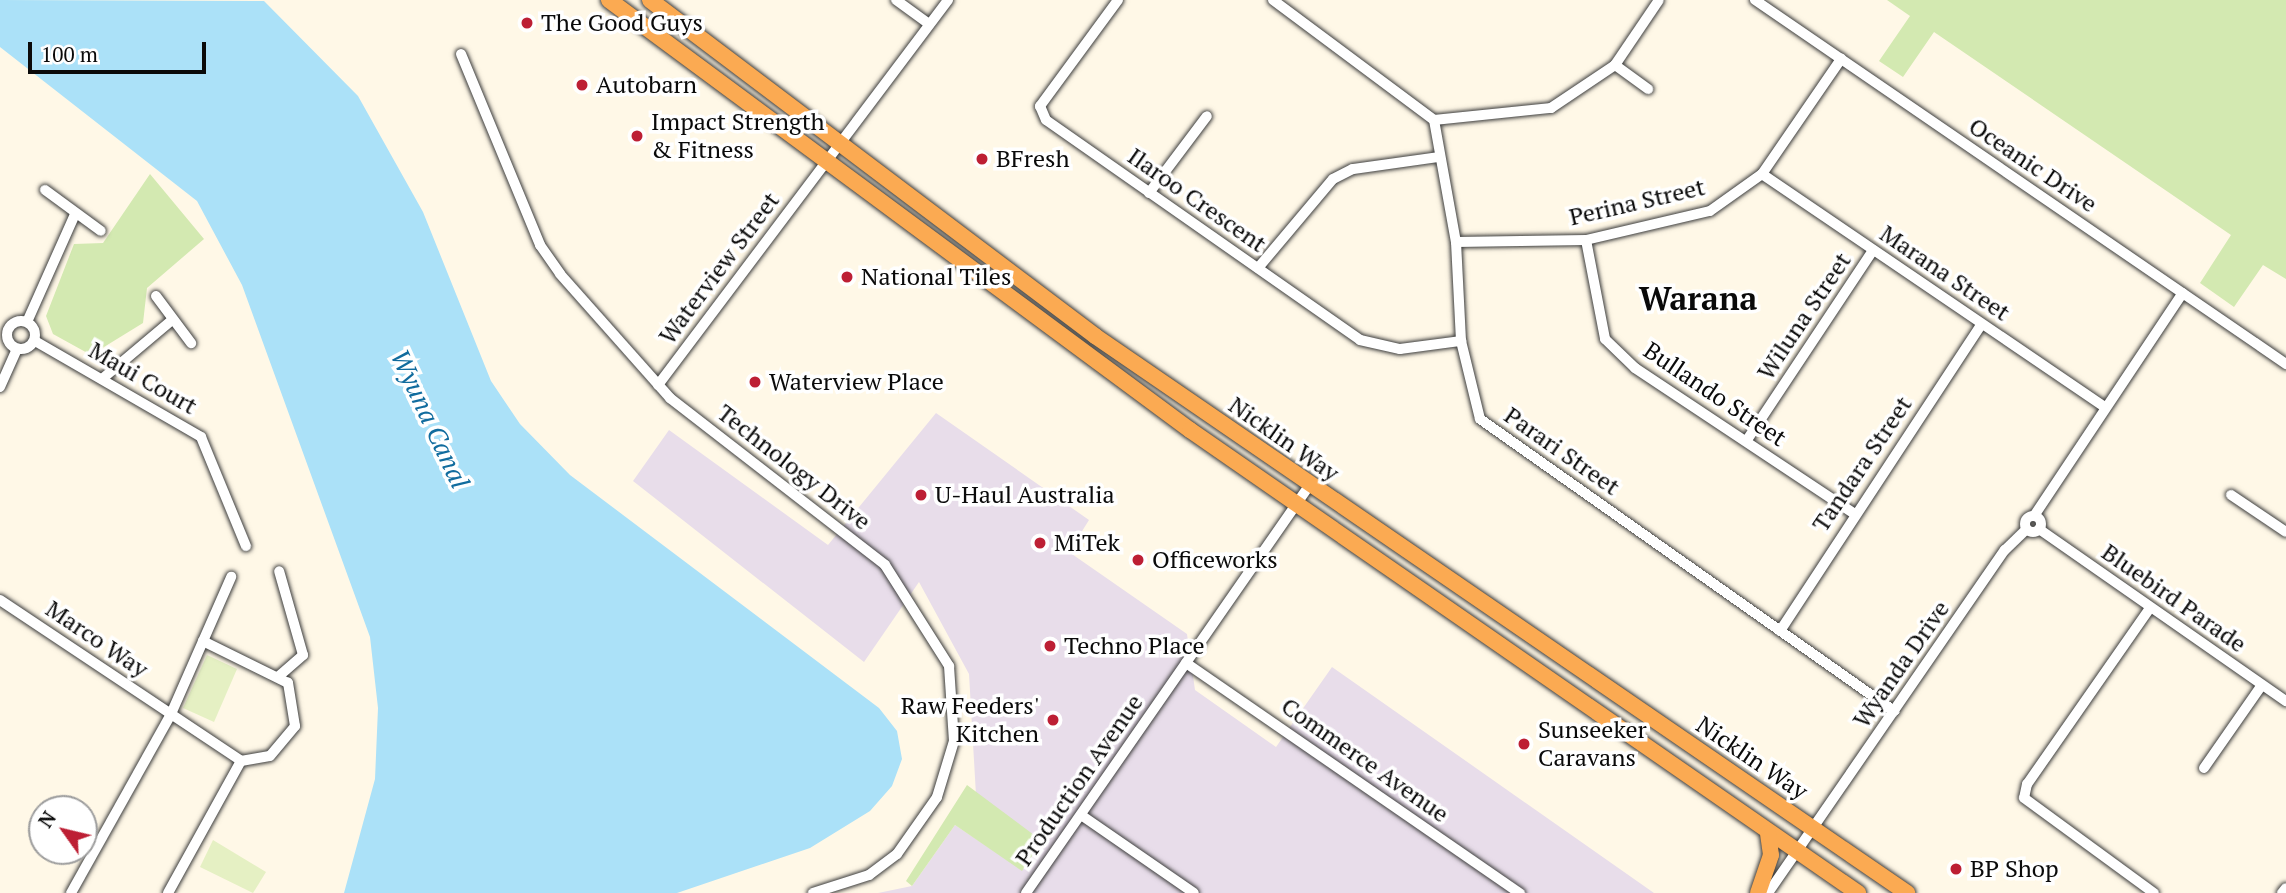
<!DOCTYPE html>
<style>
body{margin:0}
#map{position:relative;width:2286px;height:893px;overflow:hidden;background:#fff8e7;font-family:"PT Serif",serif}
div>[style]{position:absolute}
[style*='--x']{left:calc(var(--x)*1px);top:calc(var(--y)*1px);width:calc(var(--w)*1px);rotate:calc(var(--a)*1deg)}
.industrial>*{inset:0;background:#e8ddea}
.green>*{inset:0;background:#d3e9b1}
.pitch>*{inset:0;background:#e5f0c3}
.water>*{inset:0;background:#abe1f8}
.roads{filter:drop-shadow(0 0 2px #3d3d3d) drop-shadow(0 0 2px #3d3d3d)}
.minor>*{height:10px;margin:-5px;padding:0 5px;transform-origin:5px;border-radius:5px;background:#fff}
.minor>.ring{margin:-5px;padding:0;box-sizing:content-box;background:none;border:10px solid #fff;border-radius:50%}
.trunk>*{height:16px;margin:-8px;padding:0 8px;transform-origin:8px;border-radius:8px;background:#fbaa52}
.dots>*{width:19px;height:19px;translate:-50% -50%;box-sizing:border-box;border:4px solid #fff;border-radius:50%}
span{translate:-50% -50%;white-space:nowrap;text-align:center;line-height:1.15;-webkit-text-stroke:7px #fff;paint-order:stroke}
.poi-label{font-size:24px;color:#0a0a0a}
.left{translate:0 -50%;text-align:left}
.right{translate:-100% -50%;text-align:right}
.street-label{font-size:24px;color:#0a0a0a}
.water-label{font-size:26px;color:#116c9e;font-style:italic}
.district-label{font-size:32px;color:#0a0a0a;font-weight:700}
.north{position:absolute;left:28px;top:795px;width:70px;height:70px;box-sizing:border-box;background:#fff;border:2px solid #9d9d9d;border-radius:50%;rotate:304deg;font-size:19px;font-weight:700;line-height:28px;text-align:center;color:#0a0a0a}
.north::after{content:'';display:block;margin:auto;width:24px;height:32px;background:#bd1f34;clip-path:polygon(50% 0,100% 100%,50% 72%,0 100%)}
.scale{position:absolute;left:28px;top:42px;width:178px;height:32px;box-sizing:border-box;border:4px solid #0a0a0a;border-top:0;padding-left:9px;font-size:21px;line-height:24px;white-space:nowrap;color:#0a0a0a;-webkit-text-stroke:5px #fff;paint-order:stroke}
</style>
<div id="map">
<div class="industrial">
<i style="clip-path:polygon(936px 413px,1089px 520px,1069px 552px,1187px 634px,1195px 690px,1276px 747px,1332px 667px,1654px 893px,878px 893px,912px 886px,955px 825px,1022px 870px,976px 795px,969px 674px,919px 582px,864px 662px,633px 481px,669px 430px,828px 545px)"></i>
</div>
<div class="green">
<i style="clip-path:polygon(1887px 0,2286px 0,2286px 279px,2263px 265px,2234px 307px,2200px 283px,2231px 235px,1934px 32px,1903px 77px,1879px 61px,1910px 16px)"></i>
<i style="clip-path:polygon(150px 174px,204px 239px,147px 288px,143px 323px,91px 355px,53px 334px,46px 316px,74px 244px,103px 243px)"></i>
<i style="clip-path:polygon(967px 785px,1042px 841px,1022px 871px,955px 825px,912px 886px,906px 881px)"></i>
</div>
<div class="pitch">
<i style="clip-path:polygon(207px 655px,237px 669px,214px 722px,183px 708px)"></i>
<i style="clip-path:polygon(213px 840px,266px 872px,253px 893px,200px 867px)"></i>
</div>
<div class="water">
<i style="clip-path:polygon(0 0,264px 1px,358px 96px,423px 212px,491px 381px,520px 424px,570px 475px,879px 708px,897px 731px,902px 759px,892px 786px,870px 811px,810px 848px,677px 893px,344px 893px,375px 779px,378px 708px,370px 637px,242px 285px,197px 201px,0 47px)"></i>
</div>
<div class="roads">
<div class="minor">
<i style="--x:896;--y:0;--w:41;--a:36"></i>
<i style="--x:1118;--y:0;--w:132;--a:126.3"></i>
<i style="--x:1040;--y:106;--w:15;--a:67"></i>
<i style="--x:1046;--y:120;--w:383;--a:35"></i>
<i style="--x:1360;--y:340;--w:41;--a:12.7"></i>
<i style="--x:1400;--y:349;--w:62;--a:-7.5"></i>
<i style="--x:1273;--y:0;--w:201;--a:36.7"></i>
<i style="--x:1434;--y:120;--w:124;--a:79.8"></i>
<i style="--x:1456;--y:242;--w:99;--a:87.1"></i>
<i style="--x:1461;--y:341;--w:80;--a:76.3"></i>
<i style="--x:1480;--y:419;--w:507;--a:35.2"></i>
<i style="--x:1755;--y:0;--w:644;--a:34.43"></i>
<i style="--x:461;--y:54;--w:207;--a:67.5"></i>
<i style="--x:540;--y:245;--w:35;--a:55"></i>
<i style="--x:560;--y:274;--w:166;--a:48.4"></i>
<i style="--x:670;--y:398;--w:272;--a:37.8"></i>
<i style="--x:885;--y:565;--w:120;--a:57.6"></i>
<i style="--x:949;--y:666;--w:75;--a:86.2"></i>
<i style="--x:954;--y:741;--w:59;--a:106.9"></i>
<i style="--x:937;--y:797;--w:70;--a:125.1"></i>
<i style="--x:897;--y:854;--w:35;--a:143"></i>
<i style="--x:869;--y:875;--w:59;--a:162.2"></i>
<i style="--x:1615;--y:65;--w:41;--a:36"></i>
<i style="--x:1434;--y:120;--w:118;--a:-5.9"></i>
<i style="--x:1551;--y:108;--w:77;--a:-33.9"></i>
<i style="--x:1615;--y:65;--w:78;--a:-55.9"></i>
<i style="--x:1762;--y:174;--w:415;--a:34.2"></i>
<i style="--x:45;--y:190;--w:69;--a:36.2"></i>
<i style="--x:1149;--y:193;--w:96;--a:-53"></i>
<i style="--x:1586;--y:240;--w:101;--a:79.1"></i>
<i style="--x:1605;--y:339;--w:42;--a:44"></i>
<i style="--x:1635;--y:368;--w:262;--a:33.6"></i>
<i style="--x:1456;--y:242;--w:130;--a:-0.9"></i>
<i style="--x:1586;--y:240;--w:127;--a:-13.2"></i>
<i style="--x:1710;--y:211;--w:64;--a:-35.4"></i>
<i style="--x:1762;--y:174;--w:140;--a:-55.5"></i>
<i style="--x:1258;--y:268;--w:116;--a:-49.9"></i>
<i style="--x:1333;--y:179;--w:22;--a:-27"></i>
<i style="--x:1353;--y:169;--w:86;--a:-8"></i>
<i style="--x:156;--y:296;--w:59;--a:53.3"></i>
<i class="ring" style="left:7px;top:321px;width:18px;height:18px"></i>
<i style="--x:27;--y:322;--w:118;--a:-66"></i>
<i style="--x:35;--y:341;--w:192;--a:30"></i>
<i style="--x:201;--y:437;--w:118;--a:67.6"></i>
<i style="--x:102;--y:379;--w:92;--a:-40.1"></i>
<i style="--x:658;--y:385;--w:482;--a:-53"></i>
<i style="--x:0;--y:387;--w:42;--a:-65.9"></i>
<i style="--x:1747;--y:440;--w:228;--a:-56.4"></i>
<i style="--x:2231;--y:495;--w:66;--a:33.9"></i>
<i style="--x:2034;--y:516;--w:268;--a:-56.3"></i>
<i class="ring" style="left:2025px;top:516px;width:6px;height:6px"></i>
<i style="--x:2039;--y:529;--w:301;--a:34.9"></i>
<i style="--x:0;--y:600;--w:290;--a:33.7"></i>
<i style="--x:241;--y:761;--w:29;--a:-10"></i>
<i style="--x:270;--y:756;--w:39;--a:-50"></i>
<i style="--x:295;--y:726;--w:44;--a:-99.2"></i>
<i style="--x:288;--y:683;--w:95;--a:-153.7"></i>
<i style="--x:2150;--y:608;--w:215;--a:124.9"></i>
<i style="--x:2027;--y:784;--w:14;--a:102"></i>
<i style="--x:2024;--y:798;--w:161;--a:36.2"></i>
<i style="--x:1780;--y:631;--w:367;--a:-56.7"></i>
<i style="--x:1186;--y:663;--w:406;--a:34.6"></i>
<i style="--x:279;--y:676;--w:32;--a:-41"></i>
<i style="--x:303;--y:655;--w:87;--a:-105.9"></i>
<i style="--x:2204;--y:768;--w:101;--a:-55.1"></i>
<i style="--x:1081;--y:815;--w:137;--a:34.6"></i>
<i style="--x:71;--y:893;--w:205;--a:-60.8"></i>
<i style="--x:171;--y:714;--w:150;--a:-66.3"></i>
<i style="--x:168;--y:893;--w:151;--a:-61.1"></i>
<i style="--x:1026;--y:893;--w:498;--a:-55.2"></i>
<i style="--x:1768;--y:893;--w:417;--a:-55.4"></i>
<i style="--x:2005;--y:550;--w:30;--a:-44"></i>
<i style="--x:2282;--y:893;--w:6;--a:-51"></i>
</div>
<div class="trunk">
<i style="--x:609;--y:0;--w:723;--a:36.51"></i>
<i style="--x:1190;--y:430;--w:813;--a:34.73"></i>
<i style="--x:650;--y:0;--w:558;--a:37.05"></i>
<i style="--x:1095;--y:336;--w:985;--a:34.45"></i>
<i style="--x:1758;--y:893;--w:40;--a:-71.1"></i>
<i style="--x:1771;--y:855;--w:22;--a:-98"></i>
</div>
</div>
<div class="dots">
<i style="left:527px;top:23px;background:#bd1f34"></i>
<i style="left:582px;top:85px;background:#bd1f34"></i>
<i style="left:637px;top:136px;background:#bd1f34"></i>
<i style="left:982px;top:159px;background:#bd1f34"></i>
<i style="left:847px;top:277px;background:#bd1f34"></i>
<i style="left:755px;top:382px;background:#bd1f34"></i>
<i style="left:921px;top:495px;background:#bd1f34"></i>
<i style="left:1040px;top:543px;background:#bd1f34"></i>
<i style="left:1138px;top:560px;background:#bd1f34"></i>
<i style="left:1050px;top:646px;background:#bd1f34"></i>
<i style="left:1053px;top:720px;background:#bd1f34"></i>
<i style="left:1524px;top:744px;background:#bd1f34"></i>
<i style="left:1956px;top:869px;background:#bd1f34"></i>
</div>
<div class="poi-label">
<span class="left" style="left:541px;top:23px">The Good Guys</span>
<span class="left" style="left:596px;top:85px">Autobarn</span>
<span class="left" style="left:651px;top:136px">Impact Strength<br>&amp; Fitness</span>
<span class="left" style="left:996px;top:159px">BFresh</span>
<span class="left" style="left:861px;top:277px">National Tiles</span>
<span class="left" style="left:769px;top:382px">Waterview Place</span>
<span class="left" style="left:935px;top:495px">U-Haul Australia</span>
<span class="left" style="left:1054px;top:543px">MiTek</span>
<span class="left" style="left:1152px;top:560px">Officeworks</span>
<span class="left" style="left:1064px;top:646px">Techno Place</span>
<span class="right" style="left:1039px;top:720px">Raw Feeders'<br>Kitchen</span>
<span class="left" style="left:1538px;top:744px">Sunseeker<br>Caravans</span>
<span class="left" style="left:1970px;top:869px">BP Shop</span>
</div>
<div class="street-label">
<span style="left:2033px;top:165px;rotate:34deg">Oceanic Drive</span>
<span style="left:1197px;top:200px;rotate:35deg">Ilaroo Crescent</span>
<span style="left:1637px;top:202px;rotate:-13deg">Perina Street</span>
<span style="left:719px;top:268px;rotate:-53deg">Waterview Street</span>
<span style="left:1945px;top:273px;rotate:34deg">Marana Street</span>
<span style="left:1804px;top:316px;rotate:-56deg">Wiluna Street</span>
<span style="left:143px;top:378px;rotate:30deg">Maui Court</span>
<span style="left:1715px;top:394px;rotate:34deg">Bullando Street</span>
<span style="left:1284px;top:439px;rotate:35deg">Nicklin Way</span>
<span style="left:1562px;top:451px;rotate:35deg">Parari Street</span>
<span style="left:1862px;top:464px;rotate:-56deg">Tandara Street</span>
<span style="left:794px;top:467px;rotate:38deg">Technology Drive</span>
<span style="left:2174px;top:598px;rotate:35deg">Bluebird Parade</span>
<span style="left:97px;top:639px;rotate:34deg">Marco Way</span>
<span style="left:1901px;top:664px;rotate:-55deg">Wyanda Drive</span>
<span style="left:1752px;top:758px;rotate:34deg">Nicklin Way</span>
<span style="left:1365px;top:760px;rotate:35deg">Commerce Avenue</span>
<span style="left:1079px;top:780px;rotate:-55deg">Production Avenue</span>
</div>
<div class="water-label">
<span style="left:430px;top:419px;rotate:65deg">Wyuna Canal</span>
</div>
<div class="district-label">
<span style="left:1698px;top:298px">Warana</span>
</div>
<div class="north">N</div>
<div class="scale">100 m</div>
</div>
